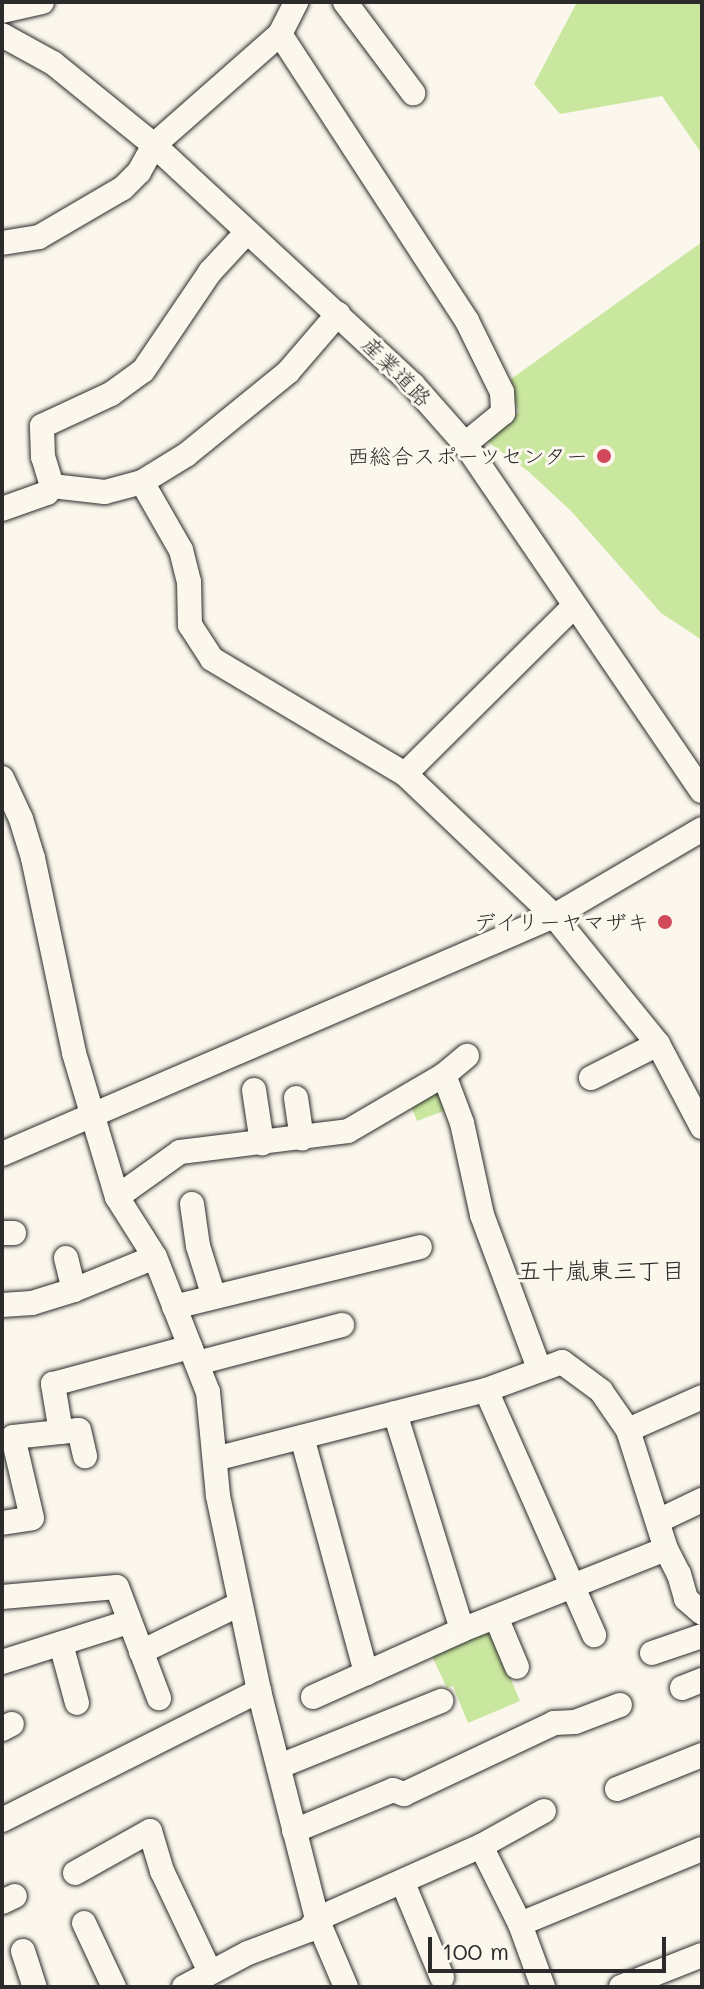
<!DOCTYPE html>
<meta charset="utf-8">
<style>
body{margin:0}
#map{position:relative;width:704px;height:1989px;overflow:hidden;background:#fbf7ec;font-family:Mali,"Klee One",sans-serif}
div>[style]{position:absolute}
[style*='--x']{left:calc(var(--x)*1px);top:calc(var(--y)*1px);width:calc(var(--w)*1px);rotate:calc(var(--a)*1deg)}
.green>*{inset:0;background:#cae79f}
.roads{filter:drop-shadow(0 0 2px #2b2b2b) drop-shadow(0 0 2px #2b2b2b)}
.minor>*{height:24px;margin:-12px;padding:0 12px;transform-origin:12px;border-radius:12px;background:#fbf7ec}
.dots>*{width:22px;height:22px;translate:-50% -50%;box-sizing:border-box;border:4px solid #fbf7ec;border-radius:50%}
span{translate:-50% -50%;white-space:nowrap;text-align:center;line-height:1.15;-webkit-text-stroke:6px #fbf7ec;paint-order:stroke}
.street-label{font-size:22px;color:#2b2b2b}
.poi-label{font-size:22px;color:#2b2b2b}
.right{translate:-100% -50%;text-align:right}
.neighbourhood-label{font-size:24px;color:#2b2b2b}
.frame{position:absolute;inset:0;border:4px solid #2b2b2b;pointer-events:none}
.scale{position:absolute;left:428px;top:1937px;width:238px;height:36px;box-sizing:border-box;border:4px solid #2b2b2b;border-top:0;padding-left:10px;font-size:24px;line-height:28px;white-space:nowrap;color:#2b2b2b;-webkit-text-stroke:6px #fbf7ec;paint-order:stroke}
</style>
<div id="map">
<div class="green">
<i style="clip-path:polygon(577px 2px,702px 2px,702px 154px,662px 96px,560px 114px,534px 84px)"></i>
<i style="clip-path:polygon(702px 242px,702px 640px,661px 613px,571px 511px,529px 472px,484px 439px,519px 412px,512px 394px,511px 379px)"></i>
<i style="clip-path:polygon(432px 1084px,449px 1109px,417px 1121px,408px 1098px)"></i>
<i style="clip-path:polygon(489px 1626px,520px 1701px,468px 1723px,453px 1686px,447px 1688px,429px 1650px)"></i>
</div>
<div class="roads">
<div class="minor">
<i style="--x:345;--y:2;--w:114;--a:53.2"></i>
<i style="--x:2;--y:11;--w:41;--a:-12.7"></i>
<i style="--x:280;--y:34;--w:343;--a:56.9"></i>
<i style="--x:467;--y:321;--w:79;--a:63.8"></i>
<i style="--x:502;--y:392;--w:21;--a:87"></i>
<i style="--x:503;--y:413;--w:49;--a:140.8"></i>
<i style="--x:2;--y:35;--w:58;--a:28.8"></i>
<i style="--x:53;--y:63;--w:130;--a:39.1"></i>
<i style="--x:154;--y:145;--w:353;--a:42.8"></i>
<i style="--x:413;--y:385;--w:79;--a:48.6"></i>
<i style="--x:465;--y:444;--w:420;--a:55.7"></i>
<i style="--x:2;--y:243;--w:37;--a:-9"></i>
<i style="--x:39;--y:237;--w:97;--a:-30.3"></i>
<i style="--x:123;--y:188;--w:23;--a:-45"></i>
<i style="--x:139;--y:172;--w:31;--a:-61"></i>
<i style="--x:154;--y:145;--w:168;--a:-41.4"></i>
<i style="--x:280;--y:34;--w:36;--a:-63"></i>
<i style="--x:142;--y:482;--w:78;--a:60.2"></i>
<i style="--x:181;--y:550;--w:33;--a:76"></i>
<i style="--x:189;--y:582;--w:43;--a:88.7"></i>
<i style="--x:190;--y:625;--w:40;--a:57.1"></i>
<i style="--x:212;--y:659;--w:225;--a:30.8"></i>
<i style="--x:405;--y:774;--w:206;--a:43.6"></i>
<i style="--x:554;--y:916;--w:165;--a:50.9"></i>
<i style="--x:658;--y:1044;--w:94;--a:62.1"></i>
<i style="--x:52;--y:486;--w:53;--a:6.5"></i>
<i style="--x:105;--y:492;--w:38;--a:-15"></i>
<i style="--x:142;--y:482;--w:52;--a:-31.5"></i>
<i style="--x:186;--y:455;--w:132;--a:-39.1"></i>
<i style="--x:288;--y:372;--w:77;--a:-49.2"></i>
<i style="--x:2;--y:509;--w:48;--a:-19.6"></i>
<i style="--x:47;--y:493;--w:9;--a:-54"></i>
<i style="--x:52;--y:486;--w:30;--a:-107"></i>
<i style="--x:43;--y:457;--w:31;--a:-92"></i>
<i style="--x:42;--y:426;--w:76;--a:-24.9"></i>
<i style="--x:111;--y:394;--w:39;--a:-36"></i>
<i style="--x:143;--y:371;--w:120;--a:-55.9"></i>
<i style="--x:210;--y:272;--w:54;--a:-47.2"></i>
<i style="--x:405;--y:774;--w:238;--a:-44.8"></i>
<i style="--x:2;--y:778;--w:45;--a:65.1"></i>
<i style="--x:21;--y:819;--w:41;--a:72.9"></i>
<i style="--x:33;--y:858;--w:199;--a:78.1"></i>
<i style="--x:74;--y:1053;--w:150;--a:73.4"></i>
<i style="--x:117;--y:1197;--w:71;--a:57.7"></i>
<i style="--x:155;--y:1257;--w:145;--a:68.6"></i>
<i style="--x:208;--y:1392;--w:104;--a:84.5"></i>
<i style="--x:218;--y:1496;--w:199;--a:78.1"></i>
<i style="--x:259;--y:1691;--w:235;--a:75.7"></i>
<i style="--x:317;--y:1919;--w:74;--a:66.9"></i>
<i style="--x:444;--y:1075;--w:51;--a:69.4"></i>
<i style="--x:462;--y:1123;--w:94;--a:77.7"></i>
<i style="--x:482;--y:1215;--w:163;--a:69.6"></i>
<i style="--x:591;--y:1078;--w:75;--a:-26.9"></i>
<i style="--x:254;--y:1090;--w:54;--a:81.4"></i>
<i style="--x:296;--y:1098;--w:41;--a:81.7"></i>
<i style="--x:2;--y:1154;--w:601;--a:-23.32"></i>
<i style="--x:554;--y:916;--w:172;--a:-30.4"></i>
<i style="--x:117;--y:1197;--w:77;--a:-35.5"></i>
<i style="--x:180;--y:1152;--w:169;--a:-7.1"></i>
<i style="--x:348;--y:1131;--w:111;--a:-30.3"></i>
<i style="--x:444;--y:1075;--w:30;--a:-40"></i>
<i style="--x:192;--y:1204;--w:42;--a:81.9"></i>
<i style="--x:198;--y:1246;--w:53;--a:72.6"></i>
<i style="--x:2;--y:1233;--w:12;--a:0"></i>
<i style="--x:66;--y:1258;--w:33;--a:76"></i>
<i style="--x:2;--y:1305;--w:30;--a:-4"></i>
<i style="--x:32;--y:1303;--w:44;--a:-17.2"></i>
<i style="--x:74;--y:1290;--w:87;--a:-22.2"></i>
<i style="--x:174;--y:1307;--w:253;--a:-13.7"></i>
<i style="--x:197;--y:1363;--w:150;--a:-14.7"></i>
<i style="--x:486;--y:1390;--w:268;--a:66.2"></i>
<i style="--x:395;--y:1413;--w:227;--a:72.8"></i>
<i style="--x:628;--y:1430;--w:81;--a:-24"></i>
<i style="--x:61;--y:1432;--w:49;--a:-99.5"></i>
<i style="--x:53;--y:1384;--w:142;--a:-15.1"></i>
<i style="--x:302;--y:1437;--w:245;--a:74.8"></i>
<i style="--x:215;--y:1459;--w:280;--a:-14.3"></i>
<i style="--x:486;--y:1390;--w:81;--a:-20.2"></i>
<i style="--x:562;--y:1362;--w:49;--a:36.6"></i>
<i style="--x:601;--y:1391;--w:47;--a:55.3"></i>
<i style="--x:628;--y:1430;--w:125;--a:72.3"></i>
<i style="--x:666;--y:1549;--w:28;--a:63"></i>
<i style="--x:679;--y:1574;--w:26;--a:74"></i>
<i style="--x:686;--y:1599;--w:21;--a:41"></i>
<i style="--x:658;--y:1521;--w:49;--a:-25.5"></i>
<i style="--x:2;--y:1523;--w:30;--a:-9"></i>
<i style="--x:32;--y:1518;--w:83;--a:-103.2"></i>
<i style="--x:13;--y:1437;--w:66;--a:-6.1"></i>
<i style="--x:79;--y:1430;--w:27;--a:77"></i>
<i style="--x:2;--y:1597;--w:115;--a:-5"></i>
<i style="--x:117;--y:1587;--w:119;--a:69.3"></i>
<i style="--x:496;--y:1617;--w:54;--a:67.2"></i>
<i style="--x:61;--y:1644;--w:61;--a:74.8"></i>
<i style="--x:141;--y:1652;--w:110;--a:-25.9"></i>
<i style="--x:652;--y:1653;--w:53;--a:-18.8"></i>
<i style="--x:2;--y:1662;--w:132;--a:-17.6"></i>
<i style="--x:682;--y:1688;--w:22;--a:-22"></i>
<i style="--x:313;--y:1697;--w:163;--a:-24.2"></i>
<i style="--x:462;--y:1630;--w:219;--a:-21.7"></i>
<i style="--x:2;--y:1729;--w:11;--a:-27"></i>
<i style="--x:280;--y:1766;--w:174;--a:-22"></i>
<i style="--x:617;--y:1789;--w:92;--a:-21.8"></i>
<i style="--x:2;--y:1820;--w:288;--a:-26.7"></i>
<i style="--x:294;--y:1831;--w:107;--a:-22.5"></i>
<i style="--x:393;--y:1790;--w:12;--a:20"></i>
<i style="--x:404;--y:1794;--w:166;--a:-25.3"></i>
<i style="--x:554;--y:1723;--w:21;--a:-3"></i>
<i style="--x:575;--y:1722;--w:48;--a:-20.7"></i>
<i style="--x:481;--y:1846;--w:72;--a:-29.1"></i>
<i style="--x:75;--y:1873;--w:86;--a:-29.2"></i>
<i style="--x:150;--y:1831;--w:42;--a:73.3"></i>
<i style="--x:162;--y:1871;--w:112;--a:64.6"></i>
<i style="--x:403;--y:1883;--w:102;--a:67.5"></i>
<i style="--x:2;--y:1902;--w:14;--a:-25"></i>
<i style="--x:84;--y:1923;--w:71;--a:64.9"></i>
<i style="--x:520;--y:1924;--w:197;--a:-22.4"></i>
<i style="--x:23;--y:1951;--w:38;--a:72"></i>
<i style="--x:184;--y:1987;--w:72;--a:-28"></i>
<i style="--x:248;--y:1953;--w:65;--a:-20.7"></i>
<i style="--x:309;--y:1930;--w:14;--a:-54"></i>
<i style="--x:317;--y:1919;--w:180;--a:-24"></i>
<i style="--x:481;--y:1846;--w:87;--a:63.4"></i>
<i style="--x:520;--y:1924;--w:67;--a:69.9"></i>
<i style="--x:621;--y:1987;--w:87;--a:-21.6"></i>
</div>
</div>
<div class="dots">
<i style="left:604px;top:456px;background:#d1495b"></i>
<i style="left:665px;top:922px;background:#d1495b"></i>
</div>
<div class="street-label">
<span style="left:397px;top:371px;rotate:45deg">産業道路</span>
</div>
<div class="poi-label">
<span class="right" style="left:588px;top:456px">西総合スポーツセンター</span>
<span class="right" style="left:649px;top:922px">デイリーヤマザキ</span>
</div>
<div class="neighbourhood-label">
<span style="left:601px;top:1270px">五十嵐東三丁目</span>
</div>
<div class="frame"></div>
<div class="scale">100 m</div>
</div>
